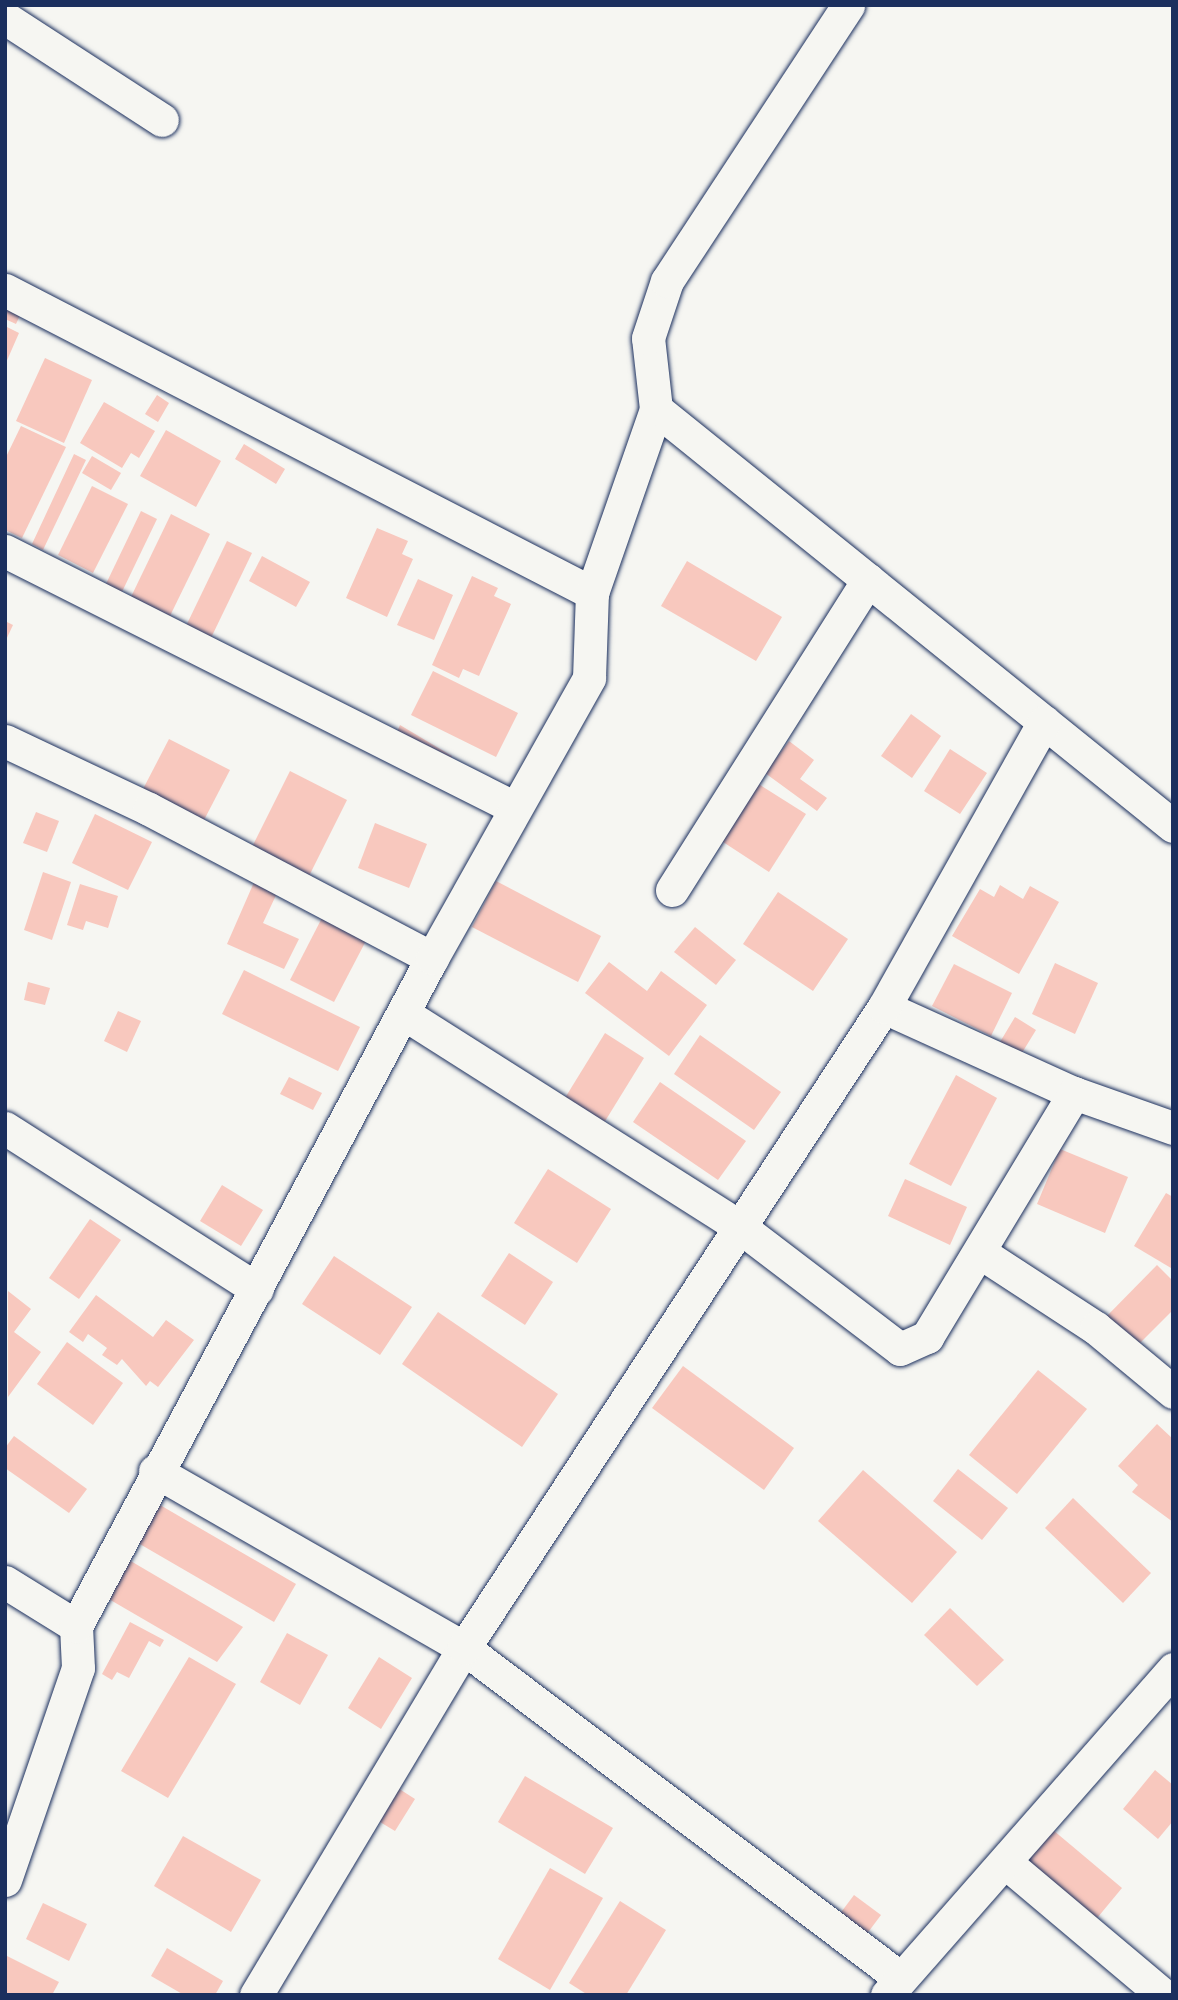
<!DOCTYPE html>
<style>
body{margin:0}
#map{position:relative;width:1178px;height:2000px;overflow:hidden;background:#f6f6f2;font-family:"Playpen Sans",sans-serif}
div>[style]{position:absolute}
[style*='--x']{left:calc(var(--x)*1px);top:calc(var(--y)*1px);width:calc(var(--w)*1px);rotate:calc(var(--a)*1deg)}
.building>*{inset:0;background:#f8c8be}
.roads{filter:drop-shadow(0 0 2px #1b2f5e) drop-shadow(0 0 2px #1b2f5e)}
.minor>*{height:33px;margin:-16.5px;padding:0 16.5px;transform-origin:16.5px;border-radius:16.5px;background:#f6f6f2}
span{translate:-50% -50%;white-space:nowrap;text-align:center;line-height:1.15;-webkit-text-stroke:5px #f6f6f2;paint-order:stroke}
.frame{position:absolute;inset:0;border:7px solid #1b2f5e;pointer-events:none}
</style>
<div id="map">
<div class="building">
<i style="clip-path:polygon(5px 300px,23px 309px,16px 324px,5px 319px)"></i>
<i style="clip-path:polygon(5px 326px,19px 333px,5px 365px)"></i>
<i style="clip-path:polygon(45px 358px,92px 380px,64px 443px,16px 421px)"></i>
<i style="clip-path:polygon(157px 395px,169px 403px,158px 422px,145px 414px)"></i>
<i style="clip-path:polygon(104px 402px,155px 431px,139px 458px,131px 453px,122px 468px,80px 443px)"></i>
<i style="clip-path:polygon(21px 426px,66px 447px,22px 538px,5px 530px,5px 459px)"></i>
<i style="clip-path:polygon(166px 430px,221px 461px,196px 507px,140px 476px)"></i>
<i style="clip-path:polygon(244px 444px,285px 469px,276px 484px,235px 459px)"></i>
<i style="clip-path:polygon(74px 454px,86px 460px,43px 550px,32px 544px)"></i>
<i style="clip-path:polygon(92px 456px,121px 473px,111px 490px,82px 473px)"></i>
<i style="clip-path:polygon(92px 486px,128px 504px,93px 573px,58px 555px)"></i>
<i style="clip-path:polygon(141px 511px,157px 519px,120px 596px,104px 588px)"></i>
<i style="clip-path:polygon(171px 514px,210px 534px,168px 620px,129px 601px)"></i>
<i style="clip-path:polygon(377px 528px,408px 541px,402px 554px,413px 559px,387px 617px,346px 598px)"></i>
<i style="clip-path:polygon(227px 541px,252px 553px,210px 640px,185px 628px)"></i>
<i style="clip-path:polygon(262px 556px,310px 582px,296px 607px,249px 581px)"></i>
<i style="clip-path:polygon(687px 561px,782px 617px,756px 661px,661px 606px)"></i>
<i style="clip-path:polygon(472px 576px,498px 588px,494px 596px,511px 604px,479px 676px,463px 669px,459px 678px,432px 665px)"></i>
<i style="clip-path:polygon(418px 579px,453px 595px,434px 640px,397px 625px)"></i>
<i style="clip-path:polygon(5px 621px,13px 625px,5px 642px)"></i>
<i style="clip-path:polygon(433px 671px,518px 713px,496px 757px,411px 715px)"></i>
<i style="clip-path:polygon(911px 714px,941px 736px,912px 778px,881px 756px)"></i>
<i style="clip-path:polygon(400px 725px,452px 756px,446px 768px,392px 743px)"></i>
<i style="clip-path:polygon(169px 739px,230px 770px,203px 822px,142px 791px)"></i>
<i style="clip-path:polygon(789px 741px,814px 760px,800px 779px,827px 798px,817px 811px,765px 773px)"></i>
<i style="clip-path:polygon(950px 749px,987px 773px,960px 814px,924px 791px)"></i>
<i style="clip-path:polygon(290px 771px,347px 800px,307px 880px,250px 851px)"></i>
<i style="clip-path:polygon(757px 783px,806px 814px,769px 872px,720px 840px)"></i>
<i style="clip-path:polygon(36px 812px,59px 821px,47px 852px,23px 843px)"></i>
<i style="clip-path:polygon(95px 814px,152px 842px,128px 890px,72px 863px)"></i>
<i style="clip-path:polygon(375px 823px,427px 844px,409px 888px,358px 868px)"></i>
<i style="clip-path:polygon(43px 872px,71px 882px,52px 940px,24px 930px)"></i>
<i style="clip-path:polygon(255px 880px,278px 891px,263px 923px,299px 939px,284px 969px,227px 944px)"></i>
<i style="clip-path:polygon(496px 881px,601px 936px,578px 982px,472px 927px)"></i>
<i style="clip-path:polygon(80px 884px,118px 896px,108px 928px,86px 921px,83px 930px,67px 925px)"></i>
<i style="clip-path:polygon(1000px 885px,1023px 899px,1030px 886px,1059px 902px,1019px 974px,952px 936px,980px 889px,994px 897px)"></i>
<i style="clip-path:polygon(778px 892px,848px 939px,813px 991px,743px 944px)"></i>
<i style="clip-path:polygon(325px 912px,369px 935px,334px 1002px,290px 980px)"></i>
<i style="clip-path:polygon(695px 927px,736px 960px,716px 985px,674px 952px)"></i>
<i style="clip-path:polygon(609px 962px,647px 991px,661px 971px,707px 1005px,669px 1056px,585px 993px)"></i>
<i style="clip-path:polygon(1055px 963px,1098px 983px,1075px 1034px,1032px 1014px)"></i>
<i style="clip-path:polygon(954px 964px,1012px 993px,991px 1036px,932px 1006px)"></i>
<i style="clip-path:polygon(244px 970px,360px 1027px,338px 1071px,222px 1014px)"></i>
<i style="clip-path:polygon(28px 982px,50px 988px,45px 1005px,24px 1000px)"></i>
<i style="clip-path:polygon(118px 1011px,141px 1021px,127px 1052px,104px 1041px)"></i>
<i style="clip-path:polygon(1015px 1017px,1036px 1030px,1017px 1061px,997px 1047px)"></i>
<i style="clip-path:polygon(605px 1033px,644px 1058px,599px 1131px,560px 1106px)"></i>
<i style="clip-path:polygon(700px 1035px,781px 1092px,754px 1130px,674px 1074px)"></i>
<i style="clip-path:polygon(956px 1075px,997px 1098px,951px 1186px,909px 1164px)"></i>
<i style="clip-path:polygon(289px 1077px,322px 1093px,313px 1110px,280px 1094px)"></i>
<i style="clip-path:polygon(660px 1082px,746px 1141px,718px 1180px,633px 1122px)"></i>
<i style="clip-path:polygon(1060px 1149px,1128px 1177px,1105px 1233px,1037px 1204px)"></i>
<i style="clip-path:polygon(548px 1169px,611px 1209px,577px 1263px,514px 1223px)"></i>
<i style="clip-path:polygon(905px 1179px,967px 1207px,950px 1245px,888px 1216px)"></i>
<i style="clip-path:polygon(222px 1185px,263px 1210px,241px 1246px,200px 1221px)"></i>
<i style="clip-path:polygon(1166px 1193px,1173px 1197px,1171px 1268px,1134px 1246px)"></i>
<i style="clip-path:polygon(90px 1219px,121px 1240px,79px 1299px,49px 1278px)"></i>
<i style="clip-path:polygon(509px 1253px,553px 1282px,525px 1325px,481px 1296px)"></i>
<i style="clip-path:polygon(334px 1256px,412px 1307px,380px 1355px,302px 1304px)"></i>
<i style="clip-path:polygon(1157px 1265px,1173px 1281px,1173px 1310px,1132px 1351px,1102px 1321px)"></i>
<i style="clip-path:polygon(8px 1291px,31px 1309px,14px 1332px,41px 1352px,8px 1397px)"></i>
<i style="clip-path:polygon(96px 1295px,153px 1337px,166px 1320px,194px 1340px,158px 1387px,150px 1381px,146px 1386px,122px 1359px,117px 1365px,102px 1355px,107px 1348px,88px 1334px,83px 1342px,69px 1332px)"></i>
<i style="clip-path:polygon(438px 1312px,558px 1394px,522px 1447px,402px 1364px)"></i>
<i style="clip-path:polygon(67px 1342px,123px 1383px,93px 1425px,37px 1384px)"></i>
<i style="clip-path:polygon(683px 1366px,794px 1448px,764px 1490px,652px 1408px)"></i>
<i style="clip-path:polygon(1038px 1370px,1087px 1409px,1017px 1494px,969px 1455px)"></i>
<i style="clip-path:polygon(1157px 1424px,1173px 1439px,1173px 1522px,1132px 1492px,1138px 1485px,1118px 1466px)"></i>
<i style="clip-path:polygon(14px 1436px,87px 1489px,69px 1513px,5px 1468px,5px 1448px)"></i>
<i style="clip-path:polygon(958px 1469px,1008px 1508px,982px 1540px,933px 1501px)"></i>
<i style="clip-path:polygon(863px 1470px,957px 1552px,912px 1603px,818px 1521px)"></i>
<i style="clip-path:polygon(1073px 1498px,1151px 1573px,1123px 1603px,1045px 1528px)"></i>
<i style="clip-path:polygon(160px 1505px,296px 1584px,274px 1622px,138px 1543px)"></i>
<i style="clip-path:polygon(129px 1560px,243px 1627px,217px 1662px,107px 1598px)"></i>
<i style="clip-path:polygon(950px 1608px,1004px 1660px,977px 1686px,924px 1635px)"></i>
<i style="clip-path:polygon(130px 1622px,164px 1640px,160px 1647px,149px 1641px,129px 1678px,117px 1672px,112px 1680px,102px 1674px)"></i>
<i style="clip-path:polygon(287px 1633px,328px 1655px,300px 1705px,260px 1682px)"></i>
<i style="clip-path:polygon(189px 1657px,236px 1684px,168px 1798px,121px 1771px)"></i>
<i style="clip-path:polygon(379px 1657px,412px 1678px,381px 1729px,348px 1708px)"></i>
<i style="clip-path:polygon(1155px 1770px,1173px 1785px,1173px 1821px,1158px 1839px,1123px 1809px)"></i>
<i style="clip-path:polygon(525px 1776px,613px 1828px,585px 1874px,498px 1822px)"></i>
<i style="clip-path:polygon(390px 1783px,415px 1799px,395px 1831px,370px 1816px)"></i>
<i style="clip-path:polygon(1053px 1830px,1122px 1888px,1093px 1923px,1023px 1866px)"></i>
<i style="clip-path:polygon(183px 1836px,261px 1880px,231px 1932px,154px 1886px)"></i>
<i style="clip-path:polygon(550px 1868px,603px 1898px,550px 1990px,498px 1959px)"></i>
<i style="clip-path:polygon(854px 1895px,881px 1915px,863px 1939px,836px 1919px)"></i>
<i style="clip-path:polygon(620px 1901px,666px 1930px,626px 1995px,588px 1995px,569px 1983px)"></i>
<i style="clip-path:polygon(43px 1903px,87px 1924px,69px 1961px,26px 1939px)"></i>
<i style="clip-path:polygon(167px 1948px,223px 1981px,215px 1995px,184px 1995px,151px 1976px)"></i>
<i style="clip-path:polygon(7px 1956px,59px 1982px,52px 1995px,5px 1995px)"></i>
</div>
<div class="roads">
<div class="minor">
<i style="--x:5;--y:18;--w:187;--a:33"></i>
<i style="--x:5;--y:290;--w:661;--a:27.3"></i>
<i style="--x:656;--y:409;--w:664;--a:38.89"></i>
<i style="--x:5;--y:551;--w:571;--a:26.74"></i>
<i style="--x:5;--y:741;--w:159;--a:25.3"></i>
<i style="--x:149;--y:809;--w:320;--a:27.8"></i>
<i style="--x:672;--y:890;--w:367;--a:-57.7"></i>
<i style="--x:884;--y:1007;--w:209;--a:24.4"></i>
<i style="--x:1074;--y:1093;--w:105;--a:19.5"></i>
<i style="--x:406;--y:1015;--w:396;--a:32.4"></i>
<i style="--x:740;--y:1227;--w:201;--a:37.3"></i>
<i style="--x:900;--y:1349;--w:30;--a:-24"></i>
<i style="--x:927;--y:1337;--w:285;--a:-58.9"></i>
<i style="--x:5;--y:1128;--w:299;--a:32.6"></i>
<i style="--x:981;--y:1253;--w:137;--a:33.1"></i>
<i style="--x:1096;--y:1328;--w:100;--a:39.7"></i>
<i style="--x:155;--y:1471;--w:356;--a:29.8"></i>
<i style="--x:464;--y:1648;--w:545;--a:37.1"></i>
<i style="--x:5;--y:1582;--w:84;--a:31.8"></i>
<i style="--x:1005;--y:1862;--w:207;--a:40.1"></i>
<i style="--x:5;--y:1880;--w:224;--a:-71"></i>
<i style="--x:78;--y:1668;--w:42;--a:-92.7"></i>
<i style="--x:76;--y:1626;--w:757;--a:-61.95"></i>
<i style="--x:432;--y:958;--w:321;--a:-60.7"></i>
<i style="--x:589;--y:678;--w:85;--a:-88"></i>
<i style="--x:592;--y:593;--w:195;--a:-70.8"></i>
<i style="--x:656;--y:409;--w:71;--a:-96.4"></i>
<i style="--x:648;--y:338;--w:60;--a:-71.6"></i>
<i style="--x:667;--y:281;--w:330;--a:-56.7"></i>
<i style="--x:256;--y:1995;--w:405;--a:-59.1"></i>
<i style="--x:464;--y:1648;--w:766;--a:-56.77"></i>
<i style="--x:884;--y:1007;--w:327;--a:-60.7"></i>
<i style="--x:887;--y:1995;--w:434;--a:-48.7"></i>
</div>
</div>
<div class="frame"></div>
</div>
